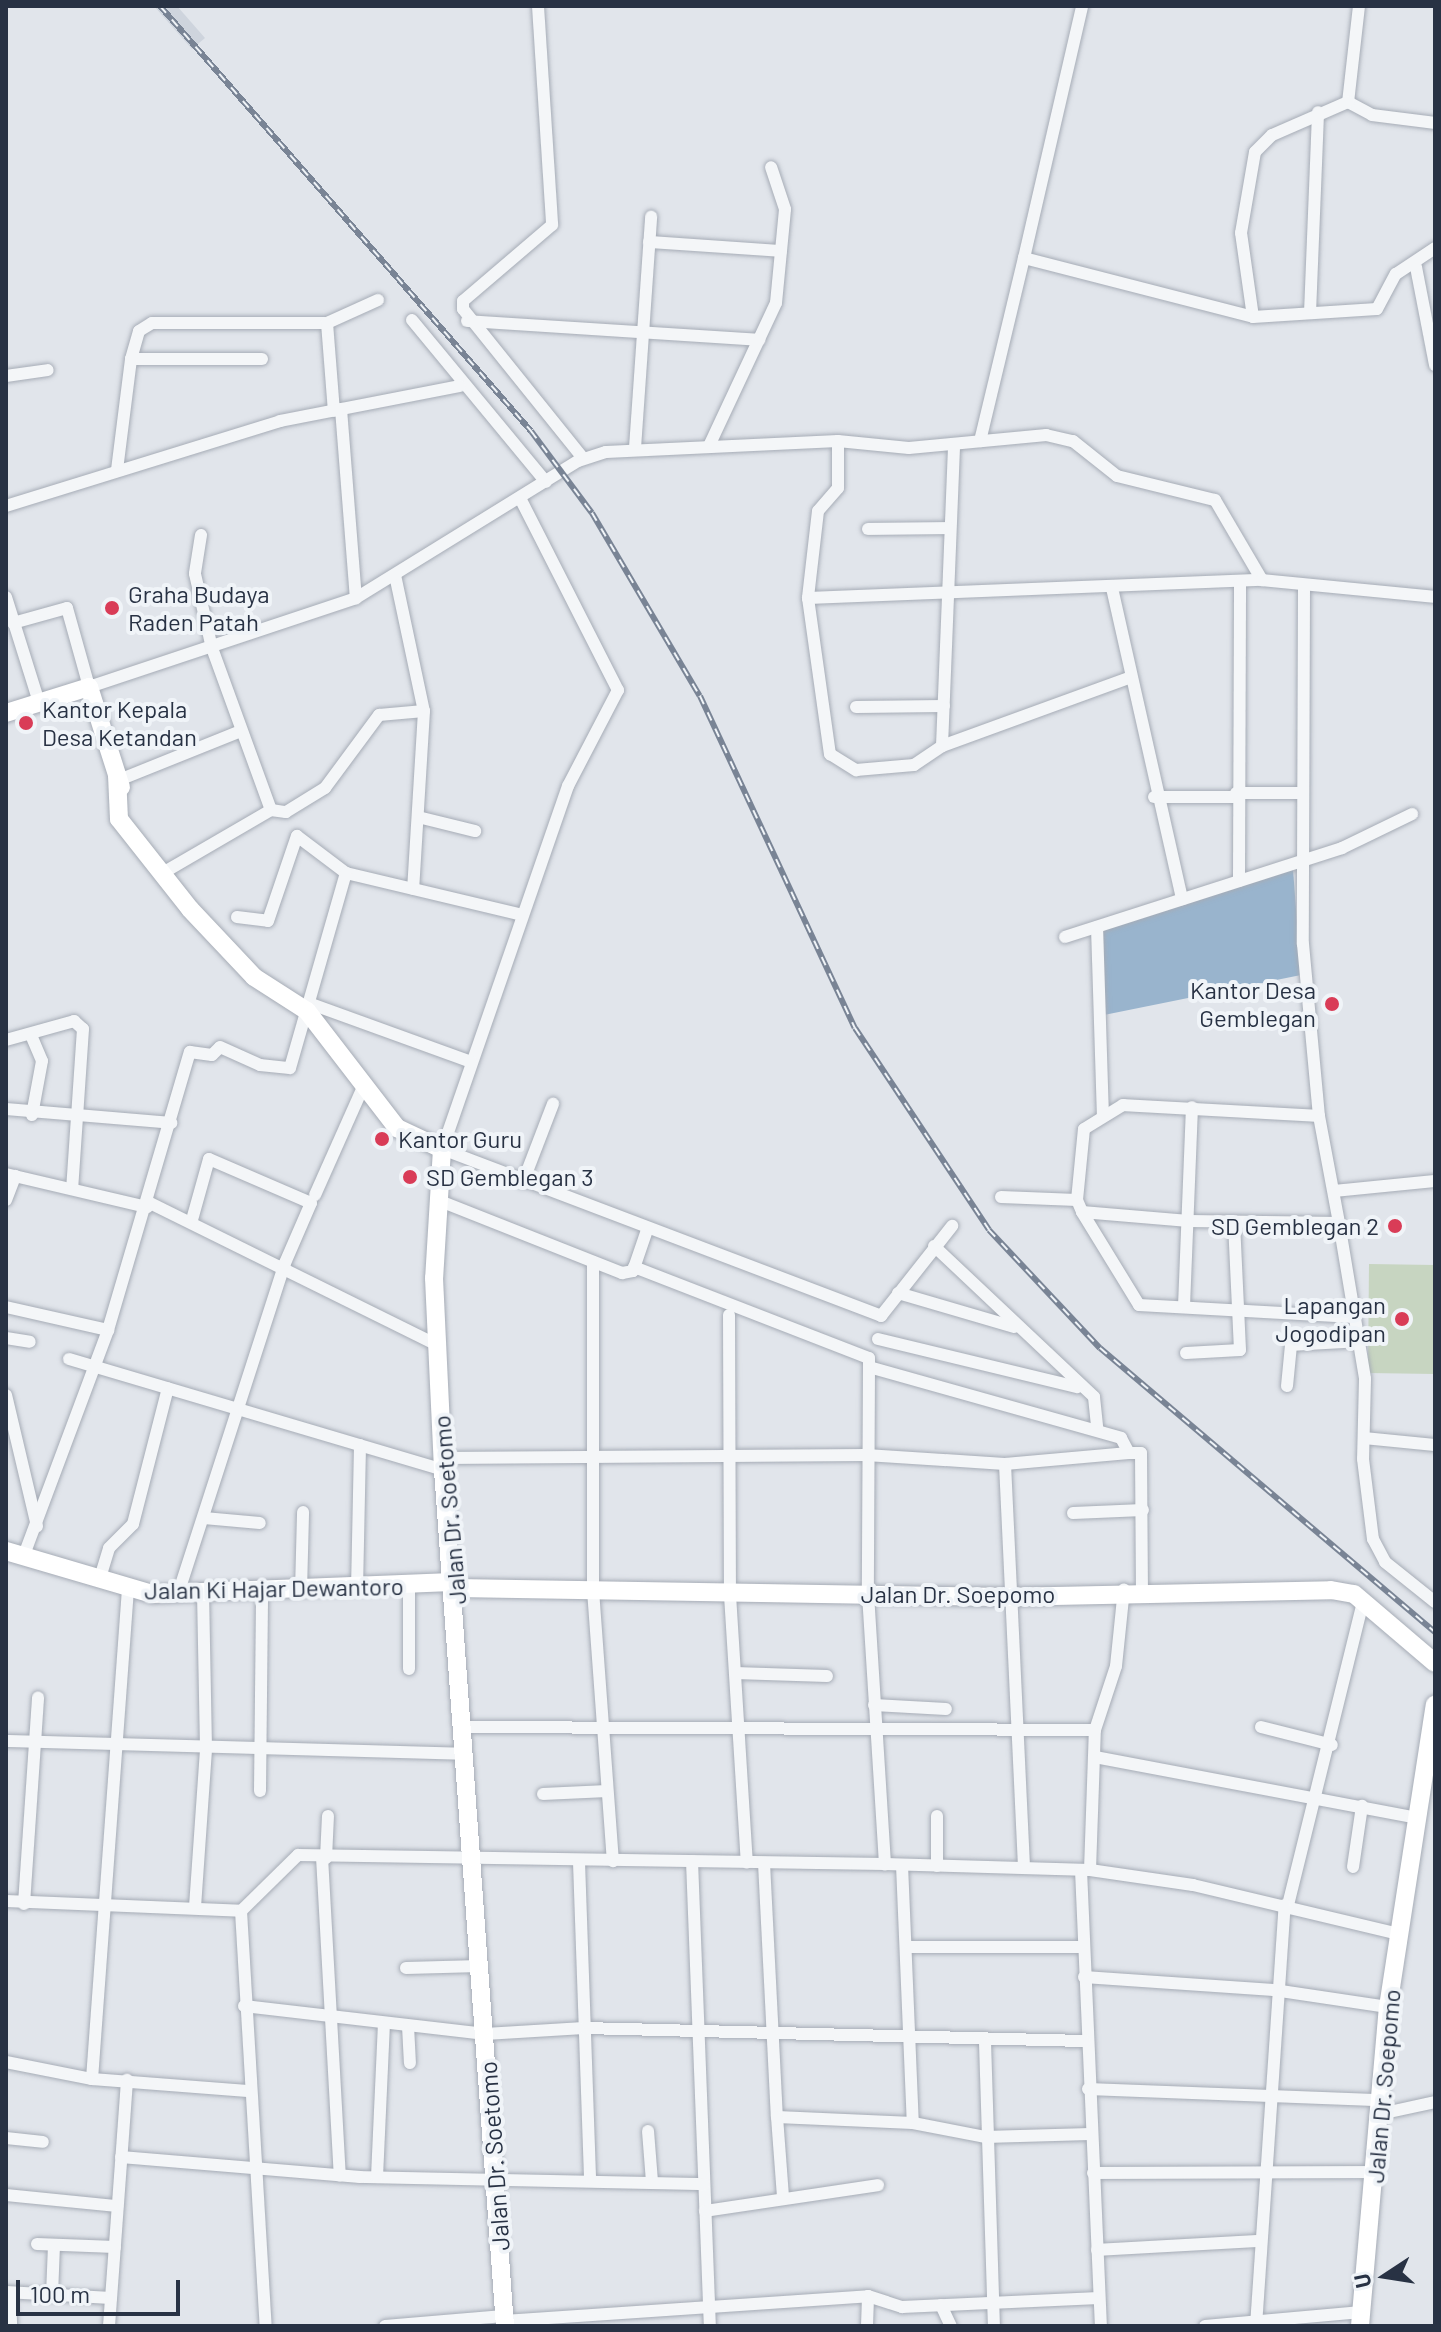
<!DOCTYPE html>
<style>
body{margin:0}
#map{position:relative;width:1441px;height:2332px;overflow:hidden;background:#e1e5eb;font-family:Barlow,sans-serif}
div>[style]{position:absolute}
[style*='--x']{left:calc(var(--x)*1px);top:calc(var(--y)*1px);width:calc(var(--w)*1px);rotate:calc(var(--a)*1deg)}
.built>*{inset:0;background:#ced4dd}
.green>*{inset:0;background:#c7d5c1}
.water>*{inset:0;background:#99b4cd}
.roads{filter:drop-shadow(0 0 2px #a6acb6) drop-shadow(0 0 2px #a6acb6)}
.street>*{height:12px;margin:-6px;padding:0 6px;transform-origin:6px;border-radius:6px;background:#f4f6f8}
.secondary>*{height:18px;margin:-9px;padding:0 9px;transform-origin:9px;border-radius:9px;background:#fff}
.rail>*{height:6px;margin-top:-3px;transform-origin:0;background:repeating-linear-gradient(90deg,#f0f4f8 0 9px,#798495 0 18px);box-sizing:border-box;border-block:2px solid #798495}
.dots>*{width:22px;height:22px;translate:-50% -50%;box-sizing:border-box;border:4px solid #f0f4f8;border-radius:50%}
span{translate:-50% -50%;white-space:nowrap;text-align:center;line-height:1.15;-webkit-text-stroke:8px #f0f4f8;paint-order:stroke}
.poi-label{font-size:24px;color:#283244}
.left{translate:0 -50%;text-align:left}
.right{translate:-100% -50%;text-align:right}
.street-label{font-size:24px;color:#283244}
.frame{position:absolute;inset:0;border:8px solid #283244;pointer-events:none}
.north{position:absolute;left:1345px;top:2236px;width:80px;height:80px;-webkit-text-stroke:6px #f0f4f8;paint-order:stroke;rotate:258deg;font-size:22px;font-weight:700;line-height:32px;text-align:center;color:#283244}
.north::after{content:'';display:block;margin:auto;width:28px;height:36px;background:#283244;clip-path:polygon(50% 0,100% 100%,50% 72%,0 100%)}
.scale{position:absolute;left:16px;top:2280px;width:164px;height:36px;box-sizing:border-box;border:4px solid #283244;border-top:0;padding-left:10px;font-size:24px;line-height:28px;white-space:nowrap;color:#283244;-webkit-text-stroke:6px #f0f4f8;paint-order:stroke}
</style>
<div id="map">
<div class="built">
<i style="clip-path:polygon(154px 6px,177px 6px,205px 38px,192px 49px)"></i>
</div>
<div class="green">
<i style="clip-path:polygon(1369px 1264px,1435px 1265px,1435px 1374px,1368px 1373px)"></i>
</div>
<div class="water">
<i style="clip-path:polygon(1293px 869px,1301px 975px,1104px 1015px,1103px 926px)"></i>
</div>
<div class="roads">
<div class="street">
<i style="--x:538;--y:6;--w:219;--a:86.3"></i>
<i style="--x:552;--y:225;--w:117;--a:139.5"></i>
<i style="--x:463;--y:301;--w:8;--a:90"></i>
<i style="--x:463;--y:309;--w:191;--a:51.2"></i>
<i style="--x:1359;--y:6;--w:97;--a:96.5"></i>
<i style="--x:1348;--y:102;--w:27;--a:28"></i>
<i style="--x:1372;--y:115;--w:64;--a:7.2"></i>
<i style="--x:649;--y:242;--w:132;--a:3.9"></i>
<i style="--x:1024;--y:258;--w:259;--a:-77"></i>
<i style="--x:1416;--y:267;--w:100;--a:79"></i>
<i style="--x:1310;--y:313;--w:201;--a:-87.7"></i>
<i style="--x:1253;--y:317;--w:85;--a:-98.1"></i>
<i style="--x:1241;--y:233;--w:82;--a:-80.2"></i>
<i style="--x:1255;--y:152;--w:24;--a:-45"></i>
<i style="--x:1272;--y:135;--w:83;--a:-23.5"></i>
<i style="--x:412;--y:320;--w:210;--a:50.4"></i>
<i style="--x:467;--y:321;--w:293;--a:3.7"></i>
<i style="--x:327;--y:323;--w:56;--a:-24.3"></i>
<i style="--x:131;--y:359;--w:131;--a:0"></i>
<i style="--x:6;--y:376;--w:42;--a:-8.1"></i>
<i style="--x:341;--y:409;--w:190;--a:85.5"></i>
<i style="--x:838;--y:441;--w:47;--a:90"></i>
<i style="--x:838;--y:488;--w:30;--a:131"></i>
<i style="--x:818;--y:511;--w:88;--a:96.6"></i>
<i style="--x:808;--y:598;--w:158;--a:82"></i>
<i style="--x:830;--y:754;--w:31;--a:32"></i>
<i style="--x:856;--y:770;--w:58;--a:-4.9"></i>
<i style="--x:914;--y:765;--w:34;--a:-34"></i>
<i style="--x:942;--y:746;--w:301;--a:-87.7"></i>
<i style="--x:980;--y:441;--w:188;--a:-76.5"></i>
<i style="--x:1024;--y:258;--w:236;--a:14.4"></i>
<i style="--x:1253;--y:317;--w:124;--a:-3.7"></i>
<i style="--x:1377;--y:309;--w:40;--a:-62"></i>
<i style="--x:1396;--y:274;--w:47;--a:-33.7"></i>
<i style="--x:709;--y:446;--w:158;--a:-64.9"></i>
<i style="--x:776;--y:303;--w:94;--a:-84.5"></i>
<i style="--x:785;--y:209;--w:44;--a:-108.4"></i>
<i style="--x:635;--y:448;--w:232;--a:-86"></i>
<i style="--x:117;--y:470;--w:112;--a:-82.8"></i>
<i style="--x:131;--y:359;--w:29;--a:-74"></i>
<i style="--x:139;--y:331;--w:15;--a:-32"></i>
<i style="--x:152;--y:323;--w:175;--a:0"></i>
<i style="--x:327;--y:323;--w:88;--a:85.5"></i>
<i style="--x:520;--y:498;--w:216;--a:63"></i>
<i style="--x:618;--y:690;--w:108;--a:117.5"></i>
<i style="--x:568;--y:786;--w:384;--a:109.1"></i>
<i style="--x:442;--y:1149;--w:470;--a:20.8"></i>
<i style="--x:881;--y:1316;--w:115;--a:-51.7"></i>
<i style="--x:6;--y:506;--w:287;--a:-17.2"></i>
<i style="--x:280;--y:421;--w:183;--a:-11"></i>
<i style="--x:868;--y:529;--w:80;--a:-0.7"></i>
<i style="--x:201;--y:535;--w:39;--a:99"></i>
<i style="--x:195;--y:574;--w:76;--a:77.1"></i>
<i style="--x:212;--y:648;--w:172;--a:70"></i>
<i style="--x:271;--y:810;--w:15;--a:8"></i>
<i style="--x:286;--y:812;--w:46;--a:-31.6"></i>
<i style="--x:325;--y:788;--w:91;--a:-53.5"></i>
<i style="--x:379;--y:715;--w:45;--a:-5.1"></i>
<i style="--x:395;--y:575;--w:139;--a:78"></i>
<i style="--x:424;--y:711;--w:178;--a:93.5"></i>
<i style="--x:1112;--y:588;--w:319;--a:77.3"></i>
<i style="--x:1304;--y:589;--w:355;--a:90.2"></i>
<i style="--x:1303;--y:944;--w:173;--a:84.7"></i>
<i style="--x:1319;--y:1116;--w:109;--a:79.4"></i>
<i style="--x:6;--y:597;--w:110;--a:72.6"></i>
<i style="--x:808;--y:598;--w:454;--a:-2.3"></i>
<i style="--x:13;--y:623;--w:56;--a:-15.5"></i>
<i style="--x:67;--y:608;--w:82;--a:74.4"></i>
<i style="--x:89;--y:687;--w:281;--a:-18.4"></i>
<i style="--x:356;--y:598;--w:261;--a:-31.7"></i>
<i style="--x:578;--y:461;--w:29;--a:-18"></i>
<i style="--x:606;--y:452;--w:232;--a:-2.7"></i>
<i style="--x:838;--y:441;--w:71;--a:5.6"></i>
<i style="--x:909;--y:448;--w:138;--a:-5.4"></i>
<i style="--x:1046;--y:435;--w:28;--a:13"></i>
<i style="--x:1073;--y:441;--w:56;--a:38.5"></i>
<i style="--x:1117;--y:476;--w:101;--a:13.8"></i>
<i style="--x:1215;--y:500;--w:93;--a:59.6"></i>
<i style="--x:1262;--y:580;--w:174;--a:5.6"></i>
<i style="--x:856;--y:707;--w:88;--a:-0.7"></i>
<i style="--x:942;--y:746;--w:199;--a:-20"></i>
<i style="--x:119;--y:780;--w:131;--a:-21.9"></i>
<i style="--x:1236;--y:793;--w:65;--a:0"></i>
<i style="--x:1154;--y:797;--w:82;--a:0"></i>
<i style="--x:418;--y:817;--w:59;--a:13.8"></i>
<i style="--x:161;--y:874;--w:127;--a:-30.2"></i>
<i style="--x:1239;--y:881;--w:299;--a:-89.8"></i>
<i style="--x:237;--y:917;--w:31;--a:7"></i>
<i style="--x:268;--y:921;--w:90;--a:-71.2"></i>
<i style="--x:297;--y:836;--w:61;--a:37.1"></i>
<i style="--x:346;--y:873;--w:181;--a:13.4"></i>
<i style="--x:1097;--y:927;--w:187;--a:88.2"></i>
<i style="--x:1065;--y:937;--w:291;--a:-17.8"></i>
<i style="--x:1342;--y:848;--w:78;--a:-25.9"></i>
<i style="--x:311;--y:1004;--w:170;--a:19.9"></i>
<i style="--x:31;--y:1035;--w:28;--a:67"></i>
<i style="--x:42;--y:1061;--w:55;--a:100.5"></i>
<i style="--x:6;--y:1040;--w:71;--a:-15.6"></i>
<i style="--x:74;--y:1021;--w:12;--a:42"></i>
<i style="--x:83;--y:1029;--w:160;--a:93.9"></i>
<i style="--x:6;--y:1109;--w:166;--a:4.8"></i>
<i style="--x:6;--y:1174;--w:145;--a:13.2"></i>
<i style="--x:523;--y:1182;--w:84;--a:-69"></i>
<i style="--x:1334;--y:1191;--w:101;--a:-5.7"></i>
<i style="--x:315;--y:1195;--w:118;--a:-66"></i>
<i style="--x:1001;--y:1197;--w:76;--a:2.3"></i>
<i style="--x:1077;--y:1200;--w:13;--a:67"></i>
<i style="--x:1082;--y:1212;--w:107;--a:4.8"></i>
<i style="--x:1189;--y:1221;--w:150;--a:0.8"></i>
<i style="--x:1339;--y:1223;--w:158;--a:80.5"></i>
<i style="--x:1365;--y:1379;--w:80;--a:91.4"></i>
<i style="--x:1363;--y:1459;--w:81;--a:82.9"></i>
<i style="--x:1373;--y:1539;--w:26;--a:62"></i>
<i style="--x:1385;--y:1562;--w:64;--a:38.7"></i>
<i style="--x:6;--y:1200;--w:26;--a:-69"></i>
<i style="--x:1077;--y:1200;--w:71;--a:-84.4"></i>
<i style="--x:1084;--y:1129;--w:46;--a:-31.6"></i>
<i style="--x:1123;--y:1105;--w:196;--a:3.2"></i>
<i style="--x:440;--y:1201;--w:196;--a:21.6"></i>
<i style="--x:622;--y:1273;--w:11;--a:-10"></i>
<i style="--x:633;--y:1271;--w:43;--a:-71.1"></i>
<i style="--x:148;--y:1202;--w:322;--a:26.3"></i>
<i style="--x:1082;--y:1212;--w:109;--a:58.5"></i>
<i style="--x:1139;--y:1305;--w:215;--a:3.2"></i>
<i style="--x:934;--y:1246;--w:220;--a:43.3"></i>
<i style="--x:1094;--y:1397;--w:31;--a:84"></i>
<i style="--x:593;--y:1262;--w:328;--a:90"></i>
<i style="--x:593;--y:1590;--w:272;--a:85.8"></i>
<i style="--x:634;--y:1267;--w:252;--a:21.2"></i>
<i style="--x:869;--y:1358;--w:9;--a:90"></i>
<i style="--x:869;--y:1367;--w:262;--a:15.7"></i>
<i style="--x:1121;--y:1438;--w:17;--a:62"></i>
<i style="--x:1129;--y:1453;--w:12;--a:0"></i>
<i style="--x:1141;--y:1453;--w:135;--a:89.6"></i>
<i style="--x:898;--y:1293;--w:121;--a:16.3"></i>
<i style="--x:1184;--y:1306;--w:199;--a:-87.7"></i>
<i style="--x:6;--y:1307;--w:105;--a:12.7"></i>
<i style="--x:729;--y:1315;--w:280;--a:89.8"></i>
<i style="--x:730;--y:1595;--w:268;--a:86.4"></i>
<i style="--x:6;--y:1338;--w:24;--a:9"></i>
<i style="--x:878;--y:1339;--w:205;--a:13.6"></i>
<i style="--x:1186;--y:1353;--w:54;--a:-3.2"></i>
<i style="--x:1240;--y:1350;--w:128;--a:-92.7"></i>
<i style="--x:69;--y:1359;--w:390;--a:16.5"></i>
<i style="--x:869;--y:1367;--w:227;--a:90.3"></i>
<i style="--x:868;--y:1594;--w:271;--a:86.4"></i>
<i style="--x:1287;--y:1386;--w:41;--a:-84.4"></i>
<i style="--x:1291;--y:1345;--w:69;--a:-3.3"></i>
<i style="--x:6;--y:1395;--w:135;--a:76.7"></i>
<i style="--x:1364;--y:1438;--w:71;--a:5.6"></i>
<i style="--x:442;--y:1458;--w:424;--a:-0.4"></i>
<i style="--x:866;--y:1455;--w:139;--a:3.7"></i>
<i style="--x:1005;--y:1464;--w:124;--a:-5.1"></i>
<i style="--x:1005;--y:1464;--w:404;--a:87.3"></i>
<i style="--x:1073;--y:1513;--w:70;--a:-2.5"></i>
<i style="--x:204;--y:1518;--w:56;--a:5.1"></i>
<i style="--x:24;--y:1555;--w:240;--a:-69.5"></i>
<i style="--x:108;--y:1330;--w:290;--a:-73.6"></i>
<i style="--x:190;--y:1052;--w:22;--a:8"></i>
<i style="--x:212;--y:1055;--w:11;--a:-45"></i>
<i style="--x:220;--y:1047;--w:44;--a:24.2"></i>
<i style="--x:260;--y:1065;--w:30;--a:6"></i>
<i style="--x:290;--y:1068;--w:203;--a:-74"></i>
<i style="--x:99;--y:1581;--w:34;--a:-73"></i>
<i style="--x:109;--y:1548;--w:34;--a:-45"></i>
<i style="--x:133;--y:1524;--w:140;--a:-75.6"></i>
<i style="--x:409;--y:1585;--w:84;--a:90"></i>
<i style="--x:357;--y:1589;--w:144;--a:-88.8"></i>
<i style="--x:301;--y:1591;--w:79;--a:-88.5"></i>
<i style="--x:178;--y:1594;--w:348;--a:-72.1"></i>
<i style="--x:285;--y:1263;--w:65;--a:-66.6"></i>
<i style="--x:311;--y:1203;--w:111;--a:-156.7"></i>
<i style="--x:209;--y:1159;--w:63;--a:105.6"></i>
<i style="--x:735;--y:1673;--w:92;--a:1.9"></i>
<i style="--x:874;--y:1705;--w:72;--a:3.2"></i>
<i style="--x:465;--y:1727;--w:630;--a:0.27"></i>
<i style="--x:1261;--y:1727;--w:73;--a:14.2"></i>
<i style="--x:6;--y:1741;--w:459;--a:1.6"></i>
<i style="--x:1095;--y:1757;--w:329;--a:10.7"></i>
<i style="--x:260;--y:1791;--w:199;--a:-89.4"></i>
<i style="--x:543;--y:1794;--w:64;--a:-2.7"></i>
<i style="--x:322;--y:1857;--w:319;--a:86.8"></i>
<i style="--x:326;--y:1858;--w:42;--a:-87.3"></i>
<i style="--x:692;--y:1861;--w:465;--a:87.8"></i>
<i style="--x:579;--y:1862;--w:319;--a:88"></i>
<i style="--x:764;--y:1863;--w:254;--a:87.1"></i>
<i style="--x:777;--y:2117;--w:136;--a:2.5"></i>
<i style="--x:913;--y:2123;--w:73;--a:11"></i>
<i style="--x:985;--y:2137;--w:105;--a:-1.6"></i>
<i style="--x:902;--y:1865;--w:258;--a:87.6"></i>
<i style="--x:937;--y:1866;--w:50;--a:-90"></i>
<i style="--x:1353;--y:1867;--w:62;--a:-81.6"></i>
<i style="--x:1081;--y:1870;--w:456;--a:87.5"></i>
<i style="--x:1090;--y:1870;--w:140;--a:-88"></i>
<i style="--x:1095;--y:1730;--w:67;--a:-71.8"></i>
<i style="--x:1116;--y:1666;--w:77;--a:-84.1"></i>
<i style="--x:6;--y:1901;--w:235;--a:2.4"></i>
<i style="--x:241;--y:1911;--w:416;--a:86.6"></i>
<i style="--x:24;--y:1904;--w:207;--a:-86.1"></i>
<i style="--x:1288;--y:1905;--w:313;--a:-76.1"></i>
<i style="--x:195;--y:1907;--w:159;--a:-86"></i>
<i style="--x:206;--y:1748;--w:155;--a:-91.1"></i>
<i style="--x:241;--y:1911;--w:80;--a:-44.5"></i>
<i style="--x:298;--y:1855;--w:587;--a:0.88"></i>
<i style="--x:885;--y:1864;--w:205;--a:1.7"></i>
<i style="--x:1090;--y:1870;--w:104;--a:8.3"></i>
<i style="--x:1193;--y:1885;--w:211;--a:13.4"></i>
<i style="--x:906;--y:1947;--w:177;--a:0"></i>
<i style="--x:406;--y:1968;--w:74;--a:-1.5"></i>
<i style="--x:1084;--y:1977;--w:190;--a:3.9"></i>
<i style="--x:1274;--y:1990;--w:115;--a:8.5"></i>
<i style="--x:244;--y:2006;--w:243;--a:6.6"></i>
<i style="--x:485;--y:2034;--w:99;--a:-3.5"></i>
<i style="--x:584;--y:2028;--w:501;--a:1.49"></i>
<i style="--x:408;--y:2026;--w:37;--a:87"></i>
<i style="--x:985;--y:2042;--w:284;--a:88.2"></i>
<i style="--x:6;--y:2062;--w:88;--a:11.2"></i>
<i style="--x:92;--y:2079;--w:156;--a:4.4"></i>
<i style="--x:92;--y:2079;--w:490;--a:-85.8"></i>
<i style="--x:1088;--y:2089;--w:293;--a:2.2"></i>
<i style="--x:1380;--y:2114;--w:56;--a:-12.3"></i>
<i style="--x:777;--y:2117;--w:79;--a:85.7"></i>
<i style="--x:648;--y:2131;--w:51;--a:85.5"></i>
<i style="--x:6;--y:2138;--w:37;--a:6"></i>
<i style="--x:121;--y:2157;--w:240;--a:4.8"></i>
<i style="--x:360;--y:2177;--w:344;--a:1.2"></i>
<i style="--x:1093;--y:2173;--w:283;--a:-0.2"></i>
<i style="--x:377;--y:2177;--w:153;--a:-87.4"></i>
<i style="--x:6;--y:2195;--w:112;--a:5.7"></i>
<i style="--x:705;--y:2211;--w:175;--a:-8.5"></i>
<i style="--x:37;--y:2244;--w:78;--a:2.2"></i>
<i style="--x:1097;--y:2250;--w:163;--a:-3.2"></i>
<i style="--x:6;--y:2292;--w:105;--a:3.3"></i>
<i style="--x:10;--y:2293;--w:33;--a:88"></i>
<i style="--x:52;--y:2295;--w:50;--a:-87.7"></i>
<i style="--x:941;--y:2305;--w:23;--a:65"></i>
<i style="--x:504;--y:2321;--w:365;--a:-3.9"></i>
<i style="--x:868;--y:2296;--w:36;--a:18"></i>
<i style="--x:902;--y:2307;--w:197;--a:-2.6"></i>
<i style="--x:109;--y:2326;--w:247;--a:-85.8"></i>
<i style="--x:385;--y:2326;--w:119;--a:-4.8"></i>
<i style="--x:867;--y:2326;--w:30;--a:-88"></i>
<i style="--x:1205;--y:2326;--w:157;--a:-5.1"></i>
<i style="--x:1256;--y:2326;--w:422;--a:-86.1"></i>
</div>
<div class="secondary">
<i style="--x:6;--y:713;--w:87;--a:-17.4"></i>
<i style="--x:89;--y:687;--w:105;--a:72.3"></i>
<i style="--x:117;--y:775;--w:44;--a:87.4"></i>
<i style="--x:119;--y:819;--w:115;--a:51.7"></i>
<i style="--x:190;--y:909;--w:93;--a:46.7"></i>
<i style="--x:254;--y:977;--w:63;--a:32.7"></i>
<i style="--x:307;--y:1011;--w:148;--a:52.4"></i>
<i style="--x:397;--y:1128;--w:50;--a:25"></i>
<i style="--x:442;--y:1149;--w:129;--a:93.5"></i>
<i style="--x:434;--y:1278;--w:192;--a:87.3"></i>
<i style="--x:443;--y:1470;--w:858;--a:85.86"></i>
<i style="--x:6;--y:1551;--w:152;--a:16.4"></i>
<i style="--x:152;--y:1594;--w:300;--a:-2.3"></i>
<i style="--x:456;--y:1588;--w:550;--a:0.94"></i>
<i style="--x:1006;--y:1597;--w:325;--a:-1.2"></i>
<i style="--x:1331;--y:1590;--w:23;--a:10"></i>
<i style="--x:1354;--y:1594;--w:106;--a:40.4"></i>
<i style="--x:1360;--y:2326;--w:320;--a:-85"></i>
<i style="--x:1388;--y:2007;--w:306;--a:-81.2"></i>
</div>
</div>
<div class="rail">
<i style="--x:160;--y:6;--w:564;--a:48.88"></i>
<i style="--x:531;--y:431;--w:102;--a:53.4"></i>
<i style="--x:592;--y:513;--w:212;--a:59.5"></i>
<i style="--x:700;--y:696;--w:366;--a:65"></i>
<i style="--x:855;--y:1028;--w:242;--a:56.4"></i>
<i style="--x:989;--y:1230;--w:162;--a:46.8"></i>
<i style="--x:1100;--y:1348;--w:439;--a:40.3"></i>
</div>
<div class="dots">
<i style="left:112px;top:608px;background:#d93c57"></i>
<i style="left:26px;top:723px;background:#d93c57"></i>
<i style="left:1332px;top:1004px;background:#d93c57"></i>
<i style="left:382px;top:1139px;background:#d93c57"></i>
<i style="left:410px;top:1177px;background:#d93c57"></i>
<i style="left:1395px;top:1226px;background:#d93c57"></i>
<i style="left:1402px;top:1319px;background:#d93c57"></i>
</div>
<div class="poi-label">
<span class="left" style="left:128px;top:608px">Graha Budaya<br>Raden Patah</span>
<span class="left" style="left:42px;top:723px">Kantor Kepala<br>Desa Ketandan</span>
<span class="right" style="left:1316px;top:1004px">Kantor Desa<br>Gemblegan</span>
<span class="left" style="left:398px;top:1139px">Kantor Guru</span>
<span class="left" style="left:426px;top:1177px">SD Gemblegan 3</span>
<span class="right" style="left:1379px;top:1226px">SD Gemblegan 2</span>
<span class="right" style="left:1386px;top:1319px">Lapangan<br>Jogodipan</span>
</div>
<div class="street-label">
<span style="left:449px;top:1510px;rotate:-95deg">Jalan Dr. Soetomo</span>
<span style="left:274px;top:1588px;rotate:-1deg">Jalan Ki Hajar Dewantoro</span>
<span style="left:958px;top:1594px">Jalan Dr. Soepomo</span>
<span style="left:1383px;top:2086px;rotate:-85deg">Jalan Dr. Soepomo</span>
<span style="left:494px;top:2156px;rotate:-94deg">Jalan Dr. Soetomo</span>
</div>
<div class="frame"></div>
<div class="north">U</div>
<div class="scale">100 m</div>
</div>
